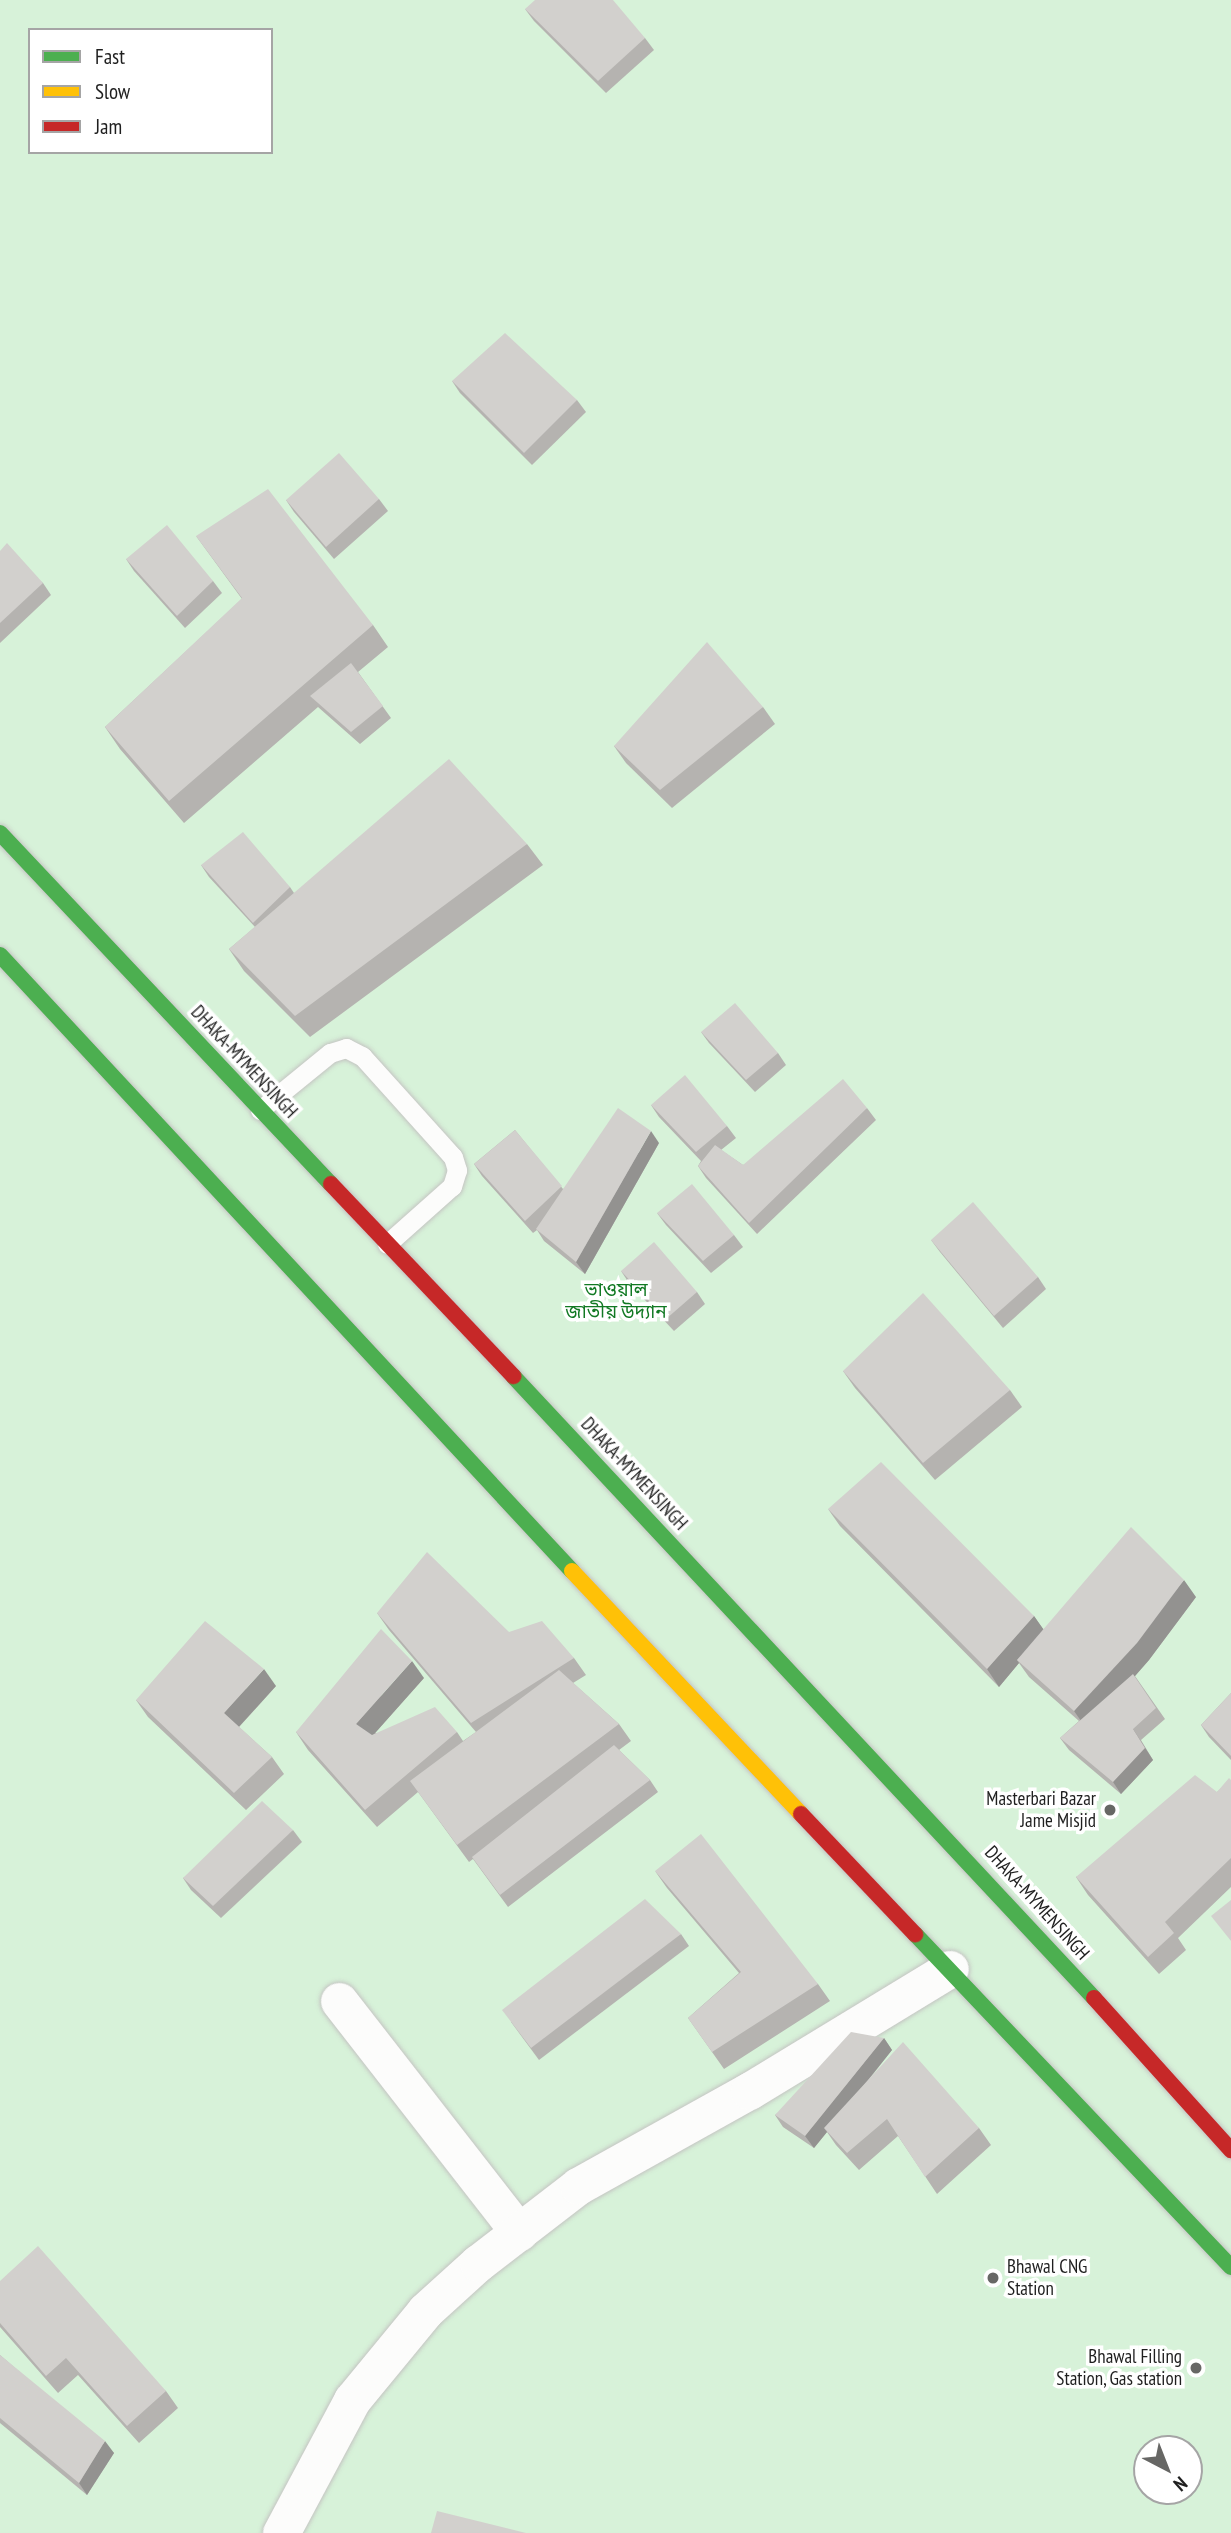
<!DOCTYPE html>
<meta charset="utf-8">
<style>
body{margin:0}
#map{position:relative;width:1231px;height:2533px;overflow:hidden;background:#edece7;font-family:"PT Sans Narrow","Noto Sans Bengali",sans-serif}
div>[style]{position:absolute}
[style*='--x']{left:calc(var(--x)*1px);top:calc(var(--y)*1px);width:calc(var(--w)*1px);rotate:calc(var(--a)*1deg)}
.park>*{inset:0;background:#d7f2d9}
.roads{filter:drop-shadow(0 0 2px #c4c4c2) drop-shadow(0 0 2px #c4c4c2)}
.lane>*{height:19px;margin:-9.5px;padding:0 9.5px;transform-origin:9.5px;border-radius:9.5px;background:#fcfcfb}
.street>*{height:37px;margin:-18.5px;padding:0 18.5px;transform-origin:18.5px;border-radius:18.5px;background:#fcfcfb}
.fast>*{height:16px;margin:-8px;padding:0 8px;transform-origin:8px;border-radius:8px;background:#4caf50}
.slow>*{height:16px;margin:-8px;padding:0 8px;transform-origin:8px;border-radius:8px;background:#ffc107}
.jam>*{height:16px;margin:-8px;padding:0 8px;transform-origin:8px;border-radius:8px;background:#c62828}
.wall>*{inset:0;background:#b5b3b0}
.shaded-wall>*{inset:0;background:#939290}
.building>*{inset:0;background:#d2d0cd}
.dots>*{width:19px;height:19px;translate:-50% -50%;box-sizing:border-box;border:4px solid #fff;border-radius:50%}
span{translate:-50% -50%;white-space:nowrap;text-align:center;line-height:1.15;-webkit-text-stroke:7px #fff;paint-order:stroke}
.street-label{font-size:19px;color:#1f1f1f}
.park-label{font-size:19px;color:#117923}
.poi-label{font-size:19px;color:#1f1f1f}
.right{translate:-100% -50%;text-align:right}
.left{translate:0 -50%;text-align:left}
.legend{position:absolute;left:28px;top:28px;width:245px;height:126px;box-sizing:border-box;background:#fff;border:2px solid #a5a5a5;margin:0;padding:9px 12px;list-style:none;font-size:21px;color:#1f1f1f}
.legend li{display:flex;align-items:center;gap:14px;height:35px}
.legend b{width:35px;border:2px solid #a5a5a5}
.north{position:absolute;left:1133px;top:2435px;width:70px;height:70px;box-sizing:border-box;background:#fff;border:2px solid #a5a5a5;border-radius:50%;rotate:138deg;font-size:19px;font-weight:700;line-height:28px;text-align:center;color:#1f1f1f}
.north::after{content:'';display:block;margin:auto;width:24px;height:32px;background:#676765;clip-path:polygon(50% 0,100% 100%,50% 72%,0 100%)}
</style>
<div id="map">
<div class="park">
<i style="clip-path:polygon(evenodd,0 0,1231px 0,1231px 2533px,0 2533px,0 0,30px 30px,271px 30px,271px 152px,30px 152px,30px 30px,0 0,1147px 2449px,1189px 2449px,1189px 2491px,1147px 2491px,1147px 2449px)"></i>
</div>
<div class="roads">
<div class="lane">
<i style="--x:260;--y:1110;--w:90;--a:-39.2"></i>
<i style="--x:330;--y:1053;--w:17;--a:-17"></i>
<i style="--x:346;--y:1048;--w:18;--a:27"></i>
<i style="--x:362;--y:1056;--w:136;--a:48"></i>
<i style="--x:453;--y:1157;--w:14;--a:73"></i>
<i style="--x:457;--y:1170;--w:17;--a:107"></i>
<i style="--x:452;--y:1186;--w:87;--a:138.3"></i>
</div>
<div class="street">
<i style="--x:339;--y:2001;--w:293;--a:52.1"></i>
<i style="--x:281;--y:2533;--w:151;--a:-61.9"></i>
<i style="--x:352;--y:2400;--w:115;--a:-50.6"></i>
<i style="--x:425;--y:2311;--w:72;--a:-42.2"></i>
<i style="--x:478;--y:2263;--w:126;--a:-37.6"></i>
<i style="--x:578;--y:2186;--w:196;--a:-29.1"></i>
<i style="--x:749;--y:2091;--w:235;--a:-31.3"></i>
</div>
<div class="fast">
<i style="--x:0;--y:833;--w:482;--a:46.7"></i>
<i style="--x:0;--y:955;--w:841;--a:47.12"></i>
<i style="--x:513;--y:1376;--w:851;--a:46.95"></i>
<i style="--x:915;--y:1934;--w:459;--a:46.5"></i>
</div>
<div class="slow">
<i style="--x:572;--y:1571;--w:334;--a:46.7"></i>
</div>
<div class="jam">
<i style="--x:331;--y:1184;--w:265;--a:46.5"></i>
<i style="--x:801;--y:1814;--w:166;--a:46.5"></i>
<i style="--x:1094;--y:1998;--w:205;--a:48"></i>
</div>
</div>
<div class="wall">
<i style="clip-path:polygon(525px 9px,645px 38px,654px 50px,606px 93px,534px 21px)"></i>
<i style="clip-path:polygon(452px 381px,577px 400px,586px 412px,532px 465px,460px 393px)"></i>
<i style="clip-path:polygon(379px 499px,388px 511px,334px 559px,294px 512px,286px 500px)"></i>
<i style="clip-path:polygon(196px 536px,373px 625px,388px 647px,358px 672px,391px 718px,360px 744px,318px 707px,184px 823px,120px 749px,105px 727px,242px 599px)"></i>
<i style="clip-path:polygon(0 551px,43px 583px,51px 595px,0 643px)"></i>
<i style="clip-path:polygon(126px 559px,213px 581px,222px 593px,185px 628px,134px 571px)"></i>
<i style="clip-path:polygon(763px 707px,775px 724px,672px 808px,626px 763px,614px 746px)"></i>
<i style="clip-path:polygon(527px 844px,543px 865px,310px 1037px,244px 971px,229px 949px,255px 927px,209px 877px,201px 865px,290px 887px,294px 893px)"></i>
<i style="clip-path:polygon(701px 1032px,778px 1053px,786px 1065px,755px 1092px,709px 1043px)"></i>
<i style="clip-path:polygon(651px 1105px,727px 1126px,736px 1138px,721px 1150px,743px 1165px,867px 1108px,876px 1120px,757px 1234px,706px 1178px,698px 1166px,701px 1161px,659px 1117px)"></i>
<i style="clip-path:polygon(515px 1130px,563px 1189px,659px 1143px,585px 1274px,544px 1241px,537px 1230px,533px 1233px,482px 1176px,474px 1164px)"></i>
<i style="clip-path:polygon(657px 1213px,734px 1235px,743px 1247px,711px 1273px,666px 1225px)"></i>
<i style="clip-path:polygon(931px 1240px,1038px 1277px,1046px 1289px,1003px 1328px,940px 1252px)"></i>
<i style="clip-path:polygon(621px 1271px,697px 1292px,705px 1304px,674px 1331px,629px 1283px)"></i>
<i style="clip-path:polygon(843px 1371px,1010px 1390px,1022px 1407px,935px 1480px,855px 1388px)"></i>
<i style="clip-path:polygon(828px 1509px,1034px 1616px,1043px 1629px,1196px 1597px,1149px 1660px,1135px 1676px,1165px 1719px,1141px 1740px,1153px 1760px,1121px 1794px,1069px 1750px,1060px 1738px,1079px 1721px,1029px 1677px,1019px 1663px,999px 1687px,840px 1526px)"></i>
<i style="clip-path:polygon(377px 1613px,509px 1632px,574px 1658px,586px 1675px,573px 1683px,619px 1724px,631px 1741px,619px 1750px,650px 1780px,658px 1792px,508px 1907px,473px 1859px,469px 1862px,418px 1792px,377px 1827px,308px 1750px,296px 1732px,424px 1678px,375px 1733px,457px 1732px,463px 1741px,476px 1732px,389px 1630px)"></i>
<i style="clip-path:polygon(276px 1686px,239px 1727px,272px 1757px,284px 1774px,246px 1810px,148px 1717px,136px 1700px)"></i>
<i style="clip-path:polygon(1231px 1693px,1231px 1760px,1209px 1737px,1201px 1725px)"></i>
<i style="clip-path:polygon(1231px 1780px,1231px 1887px,1178px 1938px,1186px 1950px,1159px 1974px,1088px 1895px,1076px 1877px,1217px 1792px)"></i>
<i style="clip-path:polygon(293px 1830px,302px 1842px,221px 1918px,191px 1890px,183px 1878px)"></i>
<i style="clip-path:polygon(655px 1871px,818px 1984px,830px 2001px,724px 2069px,688px 2018px,739px 1973px,667px 1888px)"></i>
<i style="clip-path:polygon(681px 1934px,689px 1946px,539px 2060px,511px 2022px)"></i>
<i style="clip-path:polygon(884px 2038px,892px 2050px,867px 2082px,979px 2128px,991px 2145px,937px 2194px,898px 2136px,859px 2170px,836px 2145px,827px 2132px,814px 2148px,783px 2127px,775px 2115px)"></i>
<i style="clip-path:polygon(0 2281px,166px 2391px,178px 2408px,139px 2443px,78px 2375px,58px 2393px,0 2327px)"></i>
<i style="clip-path:polygon(0 2355px,114px 2453px,87px 2495px,0 2423px)"></i>
</div>
<div class="shaded-wall">
<i style="clip-path:polygon(651px 1131px,659px 1143px,585px 1274px,576px 1262px)"></i>
<i style="clip-path:polygon(1184px 1580px,1196px 1597px,1149px 1660px,1135px 1676px,1165px 1719px,1135px 1676px,1086px 1728px,1074px 1711px)"></i>
<i style="clip-path:polygon(1034px 1616px,1046px 1633px,1017px 1660px,1019px 1663px,999px 1687px,987px 1669px)"></i>
<i style="clip-path:polygon(412px 1661px,424px 1678px,368px 1741px,356px 1724px)"></i>
<i style="clip-path:polygon(264px 1669px,276px 1686px,236px 1730px,224px 1713px)"></i>
<i style="clip-path:polygon(1133px 1729px,1153px 1760px,1121px 1794px,1113px 1782px)"></i>
<i style="clip-path:polygon(884px 2038px,892px 2050px,827px 2131px,824px 2128px,827px 2132px,814px 2148px,805px 2136px)"></i>
<i style="clip-path:polygon(105px 2441px,114px 2453px,87px 2495px,79px 2483px)"></i>
</div>
<div class="building">
<i style="clip-path:polygon(535px 0,613px 0,645px 38px,598px 81px,525px 9px)"></i>
<i style="clip-path:polygon(505px 333px,577px 400px,524px 453px,452px 381px)"></i>
<i style="clip-path:polygon(339px 453px,379px 499px,326px 547px,286px 500px)"></i>
<i style="clip-path:polygon(268px 489px,373px 625px,169px 801px,105px 727px,242px 598px,196px 536px)"></i>
<i style="clip-path:polygon(167px 525px,213px 581px,177px 616px,126px 559px)"></i>
<i style="clip-path:polygon(7px 543px,43px 583px,0 623px,0 551px)"></i>
<i style="clip-path:polygon(707px 642px,763px 707px,660px 790px,614px 746px)"></i>
<i style="clip-path:polygon(351px 663px,383px 706px,351px 732px,310px 696px)"></i>
<i style="clip-path:polygon(449px 759px,527px 844px,295px 1016px,229px 949px)"></i>
<i style="clip-path:polygon(243px 832px,290px 887px,253px 923px,201px 865px)"></i>
<i style="clip-path:polygon(735px 1003px,778px 1053px,746px 1080px,701px 1032px)"></i>
<i style="clip-path:polygon(685px 1075px,727px 1126px,696px 1152px,651px 1105px)"></i>
<i style="clip-path:polygon(843px 1079px,867px 1108px,749px 1223px,698px 1166px,715px 1145px,743px 1165px)"></i>
<i style="clip-path:polygon(618px 1108px,651px 1131px,576px 1262px,536px 1229px)"></i>
<i style="clip-path:polygon(515px 1130px,562px 1186px,525px 1221px,474px 1164px)"></i>
<i style="clip-path:polygon(692px 1184px,734px 1235px,703px 1261px,657px 1213px)"></i>
<i style="clip-path:polygon(973px 1202px,1038px 1277px,994px 1316px,931px 1240px)"></i>
<i style="clip-path:polygon(654px 1242px,697px 1292px,666px 1319px,621px 1271px)"></i>
<i style="clip-path:polygon(923px 1293px,1010px 1390px,923px 1463px,843px 1371px)"></i>
<i style="clip-path:polygon(881px 1462px,1034px 1616px,987px 1669px,828px 1509px)"></i>
<i style="clip-path:polygon(1131px 1527px,1184px 1580px,1137px 1643px,1074px 1711px,1017px 1660px)"></i>
<i style="clip-path:polygon(427px 1552px,509px 1632px,542px 1621px,574px 1658px,471px 1723px,377px 1613px)"></i>
<i style="clip-path:polygon(205px 1621px,264px 1669px,224px 1713px,272px 1757px,234px 1793px,136px 1700px)"></i>
<i style="clip-path:polygon(381px 1629px,412px 1661px,356px 1724px,372px 1735px,435px 1707px,457px 1732px,365px 1810px,296px 1732px)"></i>
<i style="clip-path:polygon(559px 1670px,619px 1724px,457px 1845px,410px 1781px)"></i>
<i style="clip-path:polygon(1133px 1674px,1156px 1708px,1133px 1729px,1145px 1748px,1113px 1782px,1060px 1738px)"></i>
<i style="clip-path:polygon(1231px 1693px,1231px 1756px,1201px 1725px)"></i>
<i style="clip-path:polygon(614px 1745px,650px 1780px,500px 1895px,472px 1857px)"></i>
<i style="clip-path:polygon(1195px 1775px,1217px 1792px,1229px 1778px,1231px 1780px,1231px 1858px,1165px 1922px,1174px 1933px,1148px 1957px,1076px 1877px)"></i>
<i style="clip-path:polygon(262px 1801px,293px 1830px,213px 1906px,183px 1878px)"></i>
<i style="clip-path:polygon(701px 1834px,818px 1984px,712px 2052px,688px 2018px,741px 1972px,655px 1871px)"></i>
<i style="clip-path:polygon(645px 1899px,681px 1934px,531px 2048px,502px 2010px)"></i>
<i style="clip-path:polygon(1231px 1900px,1231px 1941px,1211px 1916px)"></i>
<i style="clip-path:polygon(851px 2032px,884px 2038px,805px 2136px,775px 2115px)"></i>
<i style="clip-path:polygon(903px 2042px,979px 2128px,925px 2177px,887px 2119px,847px 2153px,824px 2128px)"></i>
<i style="clip-path:polygon(38px 2246px,166px 2391px,127px 2426px,66px 2358px,46px 2376px,0 2323px,0 2281px)"></i>
<i style="clip-path:polygon(0 2355px,105px 2441px,79px 2483px,0 2418px)"></i>
<i style="clip-path:polygon(437px 2511px,526px 2533px,431px 2533px)"></i>
</div>
<div class="dots">
<i style="left:1110px;top:1810px;background:#676765"></i>
<i style="left:993px;top:2278px;background:#676765"></i>
<i style="left:1196px;top:2368px;background:#676765"></i>
</div>
<div class="street-label">
<span style="left:244px;top:1062px;rotate:47deg">DHAKA-MYMENSINGH</span>
<span style="left:634px;top:1474px;rotate:47deg">DHAKA-MYMENSINGH</span>
<span style="left:1037px;top:1903px;rotate:48deg">DHAKA-MYMENSINGH</span>
</div>
<div class="park-label">
<span style="left:616px;top:1301px">ভাওয়াল<br>জাতীয় উদ্যান</span>
</div>
<div class="poi-label">
<span class="right" style="left:1096px;top:1810px">Masterbari Bazar<br>Jame Misjid</span>
<span class="left" style="left:1007px;top:2278px">Bhawal CNG<br>Station</span>
<span class="right" style="left:1182px;top:2368px">Bhawal Filling<br>Station, Gas station</span>
</div>
<ul class="legend">
<li><b style="height:9px;background:#4caf50"></b>Fast</li>
<li><b style="height:9px;background:#ffc107"></b>Slow</li>
<li><b style="height:9px;background:#c62828"></b>Jam</li>
</ul>
<div class="north">N</div>
</div>
